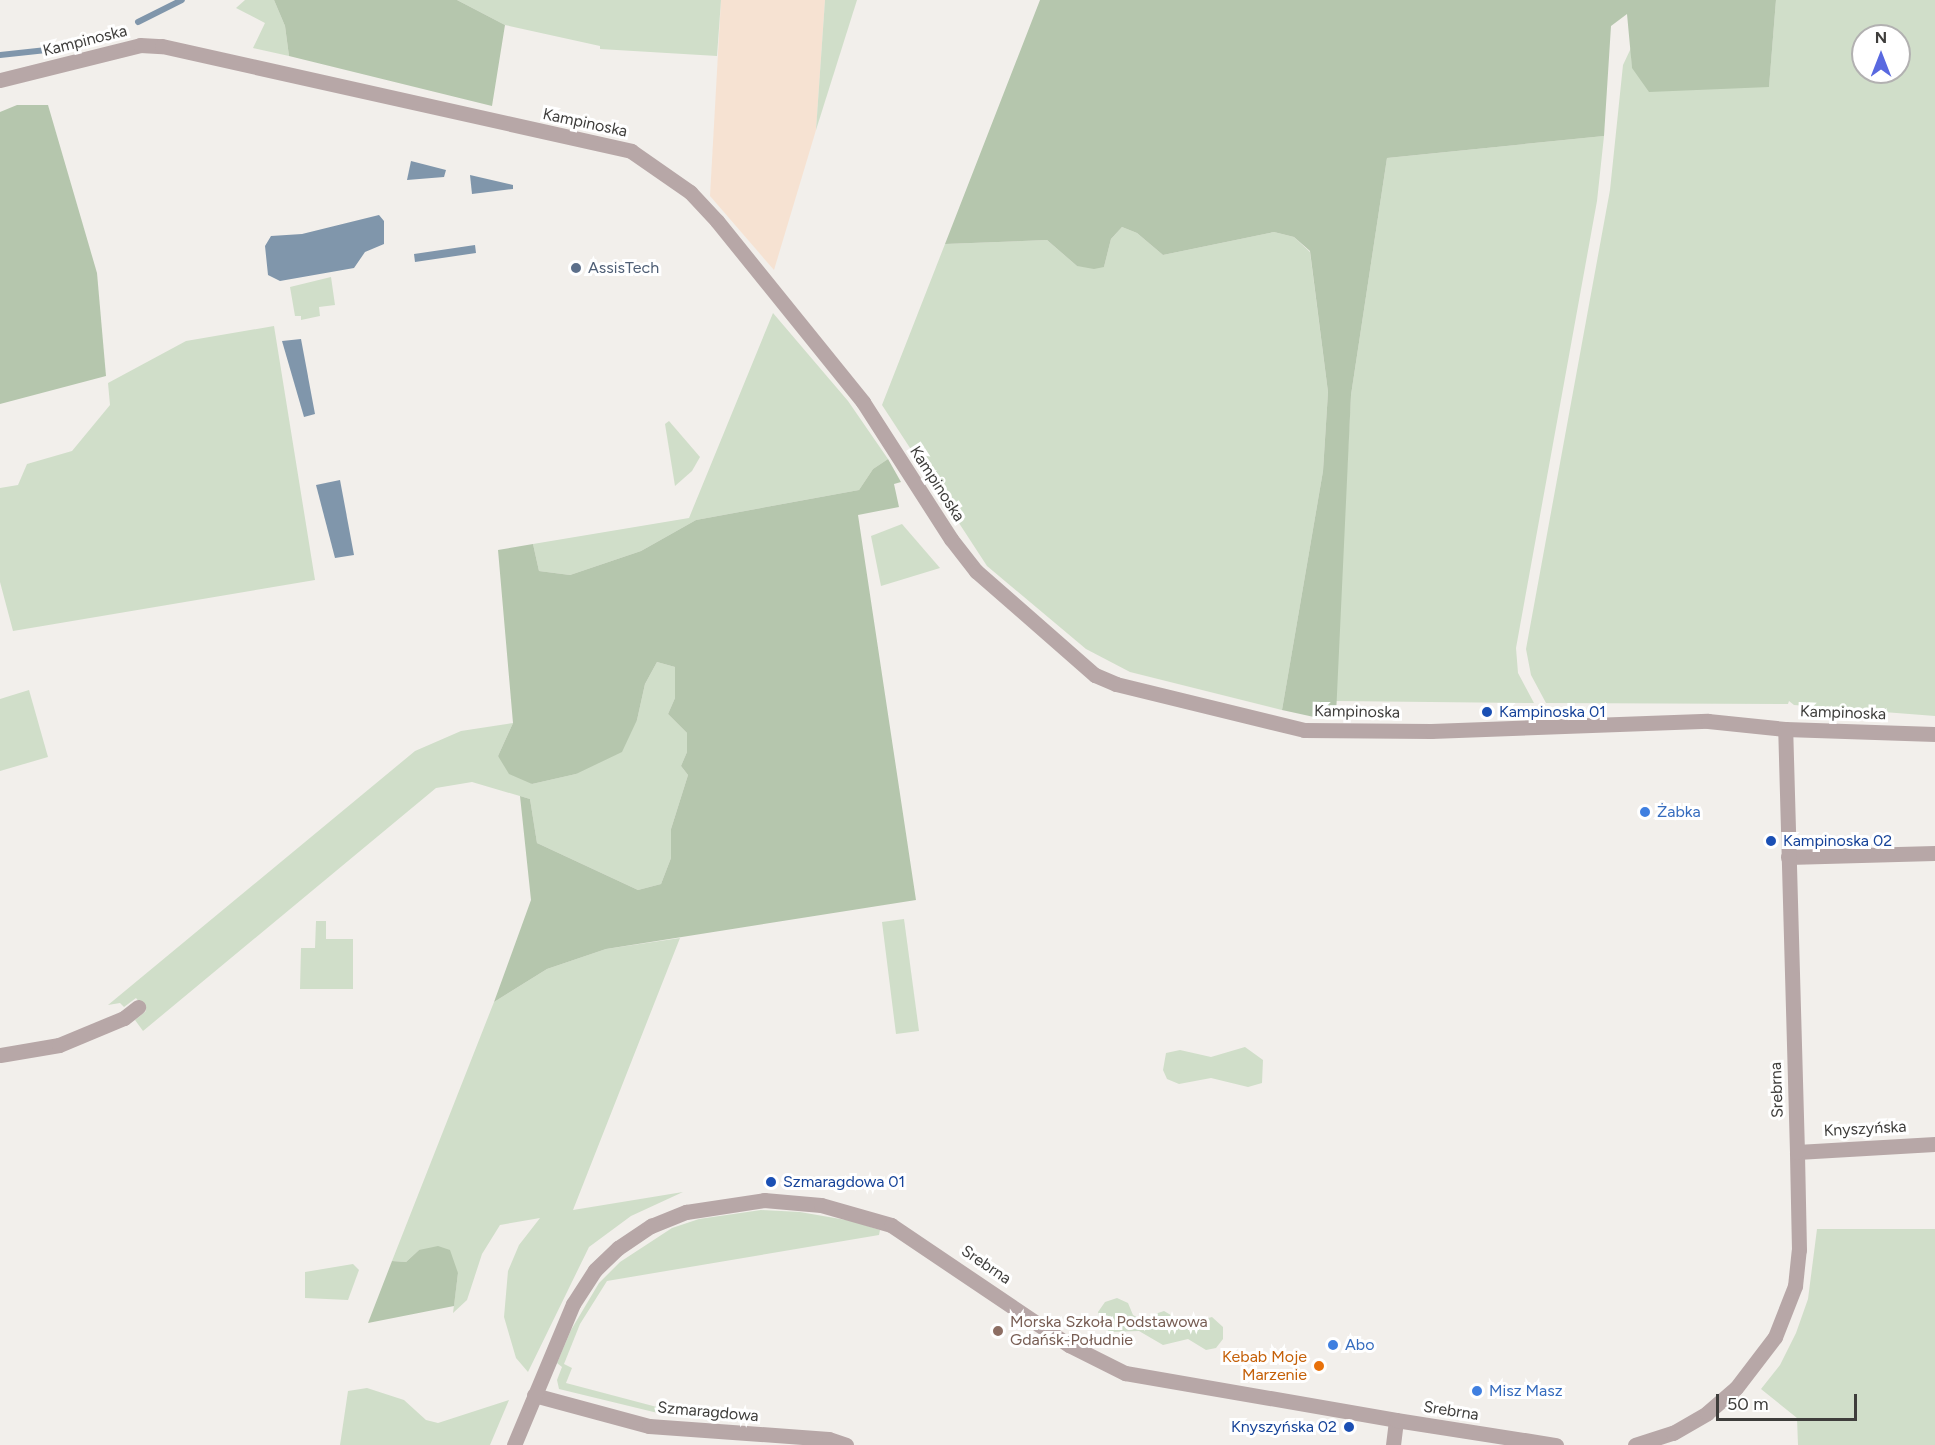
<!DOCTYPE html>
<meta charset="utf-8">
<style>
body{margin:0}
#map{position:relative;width:1935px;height:1445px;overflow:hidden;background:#f2efeb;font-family:Figtree,sans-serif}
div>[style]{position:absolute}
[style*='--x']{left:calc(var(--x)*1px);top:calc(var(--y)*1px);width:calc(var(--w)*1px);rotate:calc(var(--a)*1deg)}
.commercial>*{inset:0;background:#f6e2d2}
.green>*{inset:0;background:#d0dec9}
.forest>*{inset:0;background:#b5c6ad}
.water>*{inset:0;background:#8096ab}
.stream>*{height:6px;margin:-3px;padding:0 3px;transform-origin:3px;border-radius:3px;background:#8096ab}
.minor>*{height:15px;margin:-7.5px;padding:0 7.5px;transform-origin:7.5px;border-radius:7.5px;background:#b7a7a7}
.tertiary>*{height:15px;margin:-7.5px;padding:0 7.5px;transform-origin:7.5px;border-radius:7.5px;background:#b7a7a7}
.dots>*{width:16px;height:16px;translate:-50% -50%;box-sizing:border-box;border:3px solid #fff;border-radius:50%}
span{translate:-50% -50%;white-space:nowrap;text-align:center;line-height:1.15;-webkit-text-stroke:6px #fff;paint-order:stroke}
.street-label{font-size:16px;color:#3e3d3b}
.service-label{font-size:16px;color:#4e5e75}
.left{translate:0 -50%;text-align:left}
.transit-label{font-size:16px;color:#164399}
.right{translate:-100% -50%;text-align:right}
.shop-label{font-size:16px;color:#366cbe}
.education-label{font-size:16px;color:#785e54}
.food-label{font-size:16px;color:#c56008}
.north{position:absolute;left:1851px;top:24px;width:60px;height:60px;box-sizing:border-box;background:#fff;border:2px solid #b2b1b1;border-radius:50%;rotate:0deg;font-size:16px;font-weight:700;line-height:24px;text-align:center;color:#3e3d3b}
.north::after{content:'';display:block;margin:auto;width:21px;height:27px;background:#5969e0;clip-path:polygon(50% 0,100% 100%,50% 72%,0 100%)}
.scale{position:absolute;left:1716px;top:1394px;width:141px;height:27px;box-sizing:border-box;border:3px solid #3e3d3b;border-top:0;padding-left:8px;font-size:18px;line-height:21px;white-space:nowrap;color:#3e3d3b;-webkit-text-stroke:4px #fff;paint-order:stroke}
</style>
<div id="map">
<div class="commercial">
<i style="clip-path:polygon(721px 0,825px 0,816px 130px,774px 270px,710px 196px)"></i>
</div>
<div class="green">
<i style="clip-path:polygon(245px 0,274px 0,285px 26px,289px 56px,253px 48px,265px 23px,236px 8px)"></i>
<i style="clip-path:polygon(457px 0,721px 0,717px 56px,600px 49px,600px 46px,505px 25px)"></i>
<i style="clip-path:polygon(825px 0,857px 0,816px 130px)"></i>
<i style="clip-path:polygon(evenodd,1776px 0,1935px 0,1935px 716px,1794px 705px,1789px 701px,1788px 704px,1546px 703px,1531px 675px,1526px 649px,1610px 190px,1623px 65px,1631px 48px,1632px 68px,1769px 86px,1776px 0,1863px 36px,1899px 36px,1899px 72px,1863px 72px,1863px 36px)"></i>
<i style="clip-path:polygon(1604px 136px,1597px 201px,1516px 648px,1518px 673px,1534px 703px,1334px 701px,1351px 395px,1387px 158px)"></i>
<i style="clip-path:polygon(1122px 227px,1137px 233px,1163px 255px,1274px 232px,1294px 237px,1310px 252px,1328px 392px,1323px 471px,1282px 710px,1130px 672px,1086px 649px,987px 566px,882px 405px,945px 244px,1047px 240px,1077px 266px,1104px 267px,1111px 239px)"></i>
<i style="clip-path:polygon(331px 277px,335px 305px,319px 307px,320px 316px,301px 320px,301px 316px,295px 316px,290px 287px)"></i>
<i style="clip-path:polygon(773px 313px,848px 401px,888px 459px,873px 469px,859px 490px,696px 520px,641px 551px,570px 575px,539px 571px,533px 544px,689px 518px)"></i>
<i style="clip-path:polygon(274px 326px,315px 580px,13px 631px,0 582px,0 488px,18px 485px,27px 464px,72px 451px,110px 405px,108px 383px,186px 341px)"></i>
<i style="clip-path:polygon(669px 421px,700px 457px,692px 471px,675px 486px,665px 424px)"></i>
<i style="clip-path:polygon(902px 524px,940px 568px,881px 586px,871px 536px)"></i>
<i style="clip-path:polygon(657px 662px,675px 667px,675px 698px,668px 714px,687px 733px,687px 752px,681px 766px,688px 775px,671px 829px,671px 858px,661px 884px,638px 890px,537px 843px,530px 799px,472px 782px,436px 788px,143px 1031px,135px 1020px,146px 1011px,136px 998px,124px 1007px,120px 1003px,108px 1005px,415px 751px,461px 731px,513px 723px,498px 756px,532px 784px,576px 774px,637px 720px,645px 684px)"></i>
<i style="clip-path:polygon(29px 690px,48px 757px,0 771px,0 699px)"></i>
<i style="clip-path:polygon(904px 919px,919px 1031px,896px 1034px,882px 922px)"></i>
<i style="clip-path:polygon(316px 921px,326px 921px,326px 939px,353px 939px,353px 989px,300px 989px,301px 948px,315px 948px)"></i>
<i style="clip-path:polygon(680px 938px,573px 1210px,683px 1192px,631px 1216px,589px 1247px,528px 1372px,516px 1358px,504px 1317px,508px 1271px,519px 1245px,540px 1218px,500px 1225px,482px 1254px,467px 1300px,453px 1313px,458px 1273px,419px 1250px,406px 1262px,392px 1261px,494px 1002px,547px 969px,606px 949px)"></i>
<i style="clip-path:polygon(1245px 1047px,1263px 1060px,1262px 1083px,1248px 1087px,1211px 1078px,1179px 1084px,1167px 1079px,1163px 1070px,1166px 1053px,1180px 1050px,1211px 1057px)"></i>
<i style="clip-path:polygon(761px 1210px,800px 1212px,852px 1221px,880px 1230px,879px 1235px,607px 1281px,580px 1324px,564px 1364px,572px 1368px,566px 1383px,672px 1411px,666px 1415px,559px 1389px,557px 1380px,562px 1367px,557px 1363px,571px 1330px,599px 1283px,620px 1262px,672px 1228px,699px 1219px)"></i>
<i style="clip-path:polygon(1817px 1229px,1935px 1229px,1935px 1445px,1798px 1445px,1797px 1418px,1761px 1389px,1780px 1365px,1796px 1333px,1808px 1299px)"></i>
<i style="clip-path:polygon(353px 1264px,359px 1270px,348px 1300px,305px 1298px,305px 1272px)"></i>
<i style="clip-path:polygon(1117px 1298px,1128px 1303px,1133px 1315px,1140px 1319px,1164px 1311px,1186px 1324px,1212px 1317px,1223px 1327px,1223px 1339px,1216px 1348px,1206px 1350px,1188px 1339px,1163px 1345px,1139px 1331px,1110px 1332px,1100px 1324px,1098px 1312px,1105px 1302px)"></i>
<i style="clip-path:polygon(367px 1388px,404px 1400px,426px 1420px,438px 1423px,509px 1400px,490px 1445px,340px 1445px,348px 1391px)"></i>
</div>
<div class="forest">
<i style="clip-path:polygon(274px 0,457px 0,505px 25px,492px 106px,289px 56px,285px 26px)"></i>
<i style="clip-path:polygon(1040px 0,1776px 0,1769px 87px,1649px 92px,1632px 68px,1627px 14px,1611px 26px,1604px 136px,1387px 158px,1351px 395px,1336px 715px,1314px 717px,1282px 710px,1323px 471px,1328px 392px,1310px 251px,1294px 237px,1274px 232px,1163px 255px,1137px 233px,1122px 227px,1111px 239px,1104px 267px,1094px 269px,1077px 266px,1047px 240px,945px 244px)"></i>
<i style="clip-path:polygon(17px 105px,48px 105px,97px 273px,106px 376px,0 404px,0 112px)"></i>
<i style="clip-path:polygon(888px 459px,901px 482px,894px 484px,899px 507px,858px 515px,916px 900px,606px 949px,547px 969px,494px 1002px,531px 900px,520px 796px,530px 799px,537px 843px,638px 890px,661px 884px,671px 858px,671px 829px,688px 775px,681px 766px,687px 752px,687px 733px,668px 714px,675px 698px,675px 667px,657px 662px,645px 684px,637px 720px,622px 752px,576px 774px,532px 784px,509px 774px,498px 756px,513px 723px,498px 550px,533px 544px,539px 571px,570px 575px,641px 551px,696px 520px,859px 490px,873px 469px)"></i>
<i style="clip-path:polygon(438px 1246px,450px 1250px,458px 1273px,454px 1306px,368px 1323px,392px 1261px,406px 1262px,419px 1250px)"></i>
</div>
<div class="water">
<i style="clip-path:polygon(411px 161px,446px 170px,444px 177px,407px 180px)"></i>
<i style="clip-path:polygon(470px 175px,513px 185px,513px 189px,472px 194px)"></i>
<i style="clip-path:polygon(379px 215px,384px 221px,384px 244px,365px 252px,354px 268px,280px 281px,268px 275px,265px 246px,271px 236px,302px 234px)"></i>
<i style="clip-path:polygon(475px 245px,476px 253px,415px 262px,414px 254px)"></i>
<i style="clip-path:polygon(301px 339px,315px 414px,304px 417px,282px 341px)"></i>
<i style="clip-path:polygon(340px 480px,354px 555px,335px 558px,316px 485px)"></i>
</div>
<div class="stream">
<i style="--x:138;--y:22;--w:49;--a:-26.6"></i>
<i style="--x:97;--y:41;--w:29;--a:-22"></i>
<i style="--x:0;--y:55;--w:84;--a:-6.1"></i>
</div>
<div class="minor">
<i style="--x:1788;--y:857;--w:147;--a:-1.6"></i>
<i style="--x:0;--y:1055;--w:60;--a:-9.6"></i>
<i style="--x:59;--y:1045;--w:70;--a:-22.6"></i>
<i style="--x:124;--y:1018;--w:18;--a:-38"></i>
<i style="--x:1797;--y:1152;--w:138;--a:-3.3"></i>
<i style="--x:534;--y:1395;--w:119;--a:15.1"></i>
<i style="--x:649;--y:1426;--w:180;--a:4.1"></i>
<i style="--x:829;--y:1439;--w:18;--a:19"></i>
<i style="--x:514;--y:1445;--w:153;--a:-67.3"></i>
<i style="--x:573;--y:1304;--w:40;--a:-57.1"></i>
<i style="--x:595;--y:1270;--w:32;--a:-44"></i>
<i style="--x:618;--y:1248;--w:40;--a:-34"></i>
<i style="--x:651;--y:1226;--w:38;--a:-22"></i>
<i style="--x:686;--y:1212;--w:79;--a:-8.7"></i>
<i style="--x:764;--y:1200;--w:57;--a:5"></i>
<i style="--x:821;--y:1205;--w:73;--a:15.9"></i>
<i style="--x:891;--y:1225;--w:215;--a:34"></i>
<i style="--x:1069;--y:1345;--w:63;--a:26.6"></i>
<i style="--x:1125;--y:1373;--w:275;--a:9.8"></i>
</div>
<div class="tertiary">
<i style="--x:0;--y:80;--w:144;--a:-14"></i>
<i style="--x:140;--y:45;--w:22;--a:3"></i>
<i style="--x:162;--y:46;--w:481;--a:12.6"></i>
<i style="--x:631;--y:151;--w:72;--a:34.8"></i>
<i style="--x:690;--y:192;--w:40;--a:47"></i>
<i style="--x:717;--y:221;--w:233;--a:51.1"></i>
<i style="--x:863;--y:402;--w:163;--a:57.3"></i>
<i style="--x:951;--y:539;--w:41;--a:52"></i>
<i style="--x:976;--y:571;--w:158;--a:41.2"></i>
<i style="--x:1095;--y:675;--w:23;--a:23"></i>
<i style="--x:1116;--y:684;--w:194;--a:13.7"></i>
<i style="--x:1304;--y:730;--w:127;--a:0.5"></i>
<i style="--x:1431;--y:731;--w:277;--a:-2.1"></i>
<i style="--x:1708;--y:721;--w:77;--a:5.9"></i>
<i style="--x:1785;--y:729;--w:150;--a:1.9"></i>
<i style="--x:1393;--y:1445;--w:25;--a:-83"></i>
<i style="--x:1396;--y:1420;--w:162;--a:8.9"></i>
<i style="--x:1635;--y:1445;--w:40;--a:-18"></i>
<i style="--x:1673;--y:1433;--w:39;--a:-30"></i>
<i style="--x:1707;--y:1413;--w:38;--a:-41"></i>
<i style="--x:1736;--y:1388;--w:64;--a:-52.6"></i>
<i style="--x:1775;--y:1337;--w:55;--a:-68.6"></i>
<i style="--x:1795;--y:1286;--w:36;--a:-84"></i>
<i style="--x:1799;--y:1250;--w:98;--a:-91.2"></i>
<i style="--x:1797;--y:1152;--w:423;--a:-91.6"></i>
</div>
<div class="dots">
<i style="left:576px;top:268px;background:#5c6f8a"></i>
<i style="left:1487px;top:712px;background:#1a4fb4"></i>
<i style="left:1645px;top:812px;background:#3f7fe0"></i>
<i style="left:1771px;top:841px;background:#1a4fb4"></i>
<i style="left:771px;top:1182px;background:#1a4fb4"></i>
<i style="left:998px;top:1331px;background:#8d6e63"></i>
<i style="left:1333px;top:1345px;background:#3f7fe0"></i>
<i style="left:1319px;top:1366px;background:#e8710a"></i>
<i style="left:1477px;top:1391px;background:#3f7fe0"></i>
<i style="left:1349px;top:1427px;background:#1a4fb4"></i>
</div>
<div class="street-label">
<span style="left:85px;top:41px;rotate:-14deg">Kampinoska</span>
<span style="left:585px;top:123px;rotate:12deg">Kampinoska</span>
<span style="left:937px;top:484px;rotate:57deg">Kampinoska</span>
<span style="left:1357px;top:712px;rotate:1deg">Kampinoska</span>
<span style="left:1843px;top:713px;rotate:2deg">Kampinoska</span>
<span style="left:1777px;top:1090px;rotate:-92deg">Srebrna</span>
<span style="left:1865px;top:1129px;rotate:-3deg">Knyszyńska</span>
<span style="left:986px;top:1265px;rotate:34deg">Srebrna</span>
<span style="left:1451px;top:1411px;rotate:9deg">Srebrna</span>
<span style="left:708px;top:1412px;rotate:5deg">Szmaragdowa</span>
</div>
<div class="service-label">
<span class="left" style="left:588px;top:268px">AssisTech</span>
</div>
<div class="transit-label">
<span class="left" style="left:1499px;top:712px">Kampinoska 01</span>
<span class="left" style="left:1783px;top:841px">Kampinoska 02</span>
<span class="left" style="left:783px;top:1182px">Szmaragdowa 01</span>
<span class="right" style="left:1337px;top:1427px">Knyszyńska 02</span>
</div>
<div class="shop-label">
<span class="left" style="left:1657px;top:812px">Żabka</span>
<span class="left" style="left:1345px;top:1345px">Abo</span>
<span class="left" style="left:1489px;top:1391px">Misz Masz</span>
</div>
<div class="education-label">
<span class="left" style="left:1010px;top:1331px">Morska Szkoła Podstawowa<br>Gdańsk-Południe</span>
</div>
<div class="food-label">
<span class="right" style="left:1307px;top:1366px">Kebab Moje<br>Marzenie</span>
</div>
<div class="north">N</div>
<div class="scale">50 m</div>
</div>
